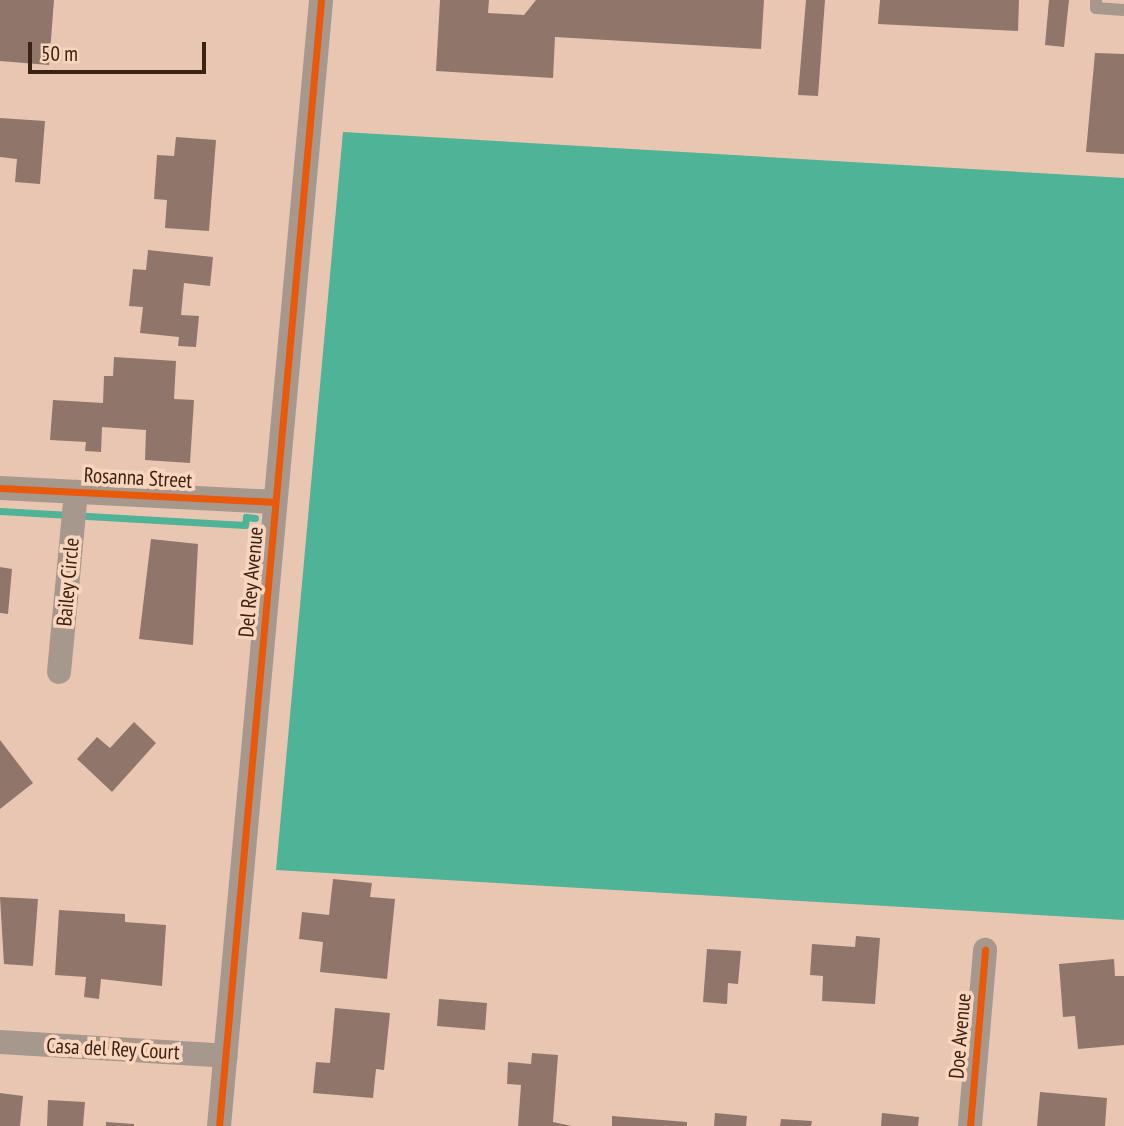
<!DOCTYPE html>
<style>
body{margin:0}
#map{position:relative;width:1124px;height:1126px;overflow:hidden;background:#e8c6b1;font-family:"PT Sans Narrow",sans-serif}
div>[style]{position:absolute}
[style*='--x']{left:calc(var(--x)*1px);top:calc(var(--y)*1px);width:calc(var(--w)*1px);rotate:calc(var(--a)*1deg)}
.water>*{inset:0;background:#4fb397}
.stream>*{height:7px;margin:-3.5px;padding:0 3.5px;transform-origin:3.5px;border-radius:3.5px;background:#4fb397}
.building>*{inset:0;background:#90766a}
.service>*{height:12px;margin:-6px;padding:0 6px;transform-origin:6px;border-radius:6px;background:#a7988e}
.minor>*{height:24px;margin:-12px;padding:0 12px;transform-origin:12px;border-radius:12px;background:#a7988e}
.cycleway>*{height:7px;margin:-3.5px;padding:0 3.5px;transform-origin:3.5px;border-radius:3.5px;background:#e8590c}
span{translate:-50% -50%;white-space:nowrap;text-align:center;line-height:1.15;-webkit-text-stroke:7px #fad5be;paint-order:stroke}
.street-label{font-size:21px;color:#3a2314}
.scale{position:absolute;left:28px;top:42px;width:178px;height:32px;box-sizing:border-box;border:4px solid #3a2314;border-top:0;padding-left:9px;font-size:21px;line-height:24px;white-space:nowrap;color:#3a2314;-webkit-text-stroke:5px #fad5be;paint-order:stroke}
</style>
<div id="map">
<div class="water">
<i style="clip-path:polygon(343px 132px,1124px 178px,1124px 920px,276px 870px)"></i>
</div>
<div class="stream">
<i style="--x:0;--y:511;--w:245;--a:3.3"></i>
<i style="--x:245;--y:525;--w:8;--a:-83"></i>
<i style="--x:246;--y:517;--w:9;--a:6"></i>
</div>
<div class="building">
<i style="clip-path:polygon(0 0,54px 0,49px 65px,0 61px)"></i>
<i style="clip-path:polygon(440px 0,489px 0,488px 13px,524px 15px,536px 0,764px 0,761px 49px,555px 37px,553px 78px,436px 71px)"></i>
<i style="clip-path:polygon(806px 0,825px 0,818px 96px,798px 95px)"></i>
<i style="clip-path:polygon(880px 0,1019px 0,1018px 31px,878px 24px)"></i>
<i style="clip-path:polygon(1049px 0,1069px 0,1064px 47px,1045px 45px)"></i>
<i style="clip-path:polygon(1095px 53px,1124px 54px,1124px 154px,1086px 152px)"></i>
<i style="clip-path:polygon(0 118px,45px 121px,40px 184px,15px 182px,17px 159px,0 157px)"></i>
<i style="clip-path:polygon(176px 137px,216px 140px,209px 231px,165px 228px,167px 200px,154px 199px,157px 155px,174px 156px)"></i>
<i style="clip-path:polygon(148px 250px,213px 257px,210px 286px,184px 283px,181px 315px,199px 316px,196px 347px,178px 346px,179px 337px,140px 333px,143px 307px,129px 306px,133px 269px,146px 270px)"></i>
<i style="clip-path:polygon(114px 357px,176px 361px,174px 399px,194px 400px,190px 463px,145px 460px,146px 430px,102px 427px,101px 452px,85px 451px,86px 442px,50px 440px,53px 400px,103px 403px,104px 376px,113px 376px)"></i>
<i style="clip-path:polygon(151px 539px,198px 544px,193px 645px,139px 639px)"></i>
<i style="clip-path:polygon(0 567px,12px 569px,8px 614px,0 613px)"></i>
<i style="clip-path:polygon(134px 722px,156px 743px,112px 792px,77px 759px,97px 737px,110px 748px)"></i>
<i style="clip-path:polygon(0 740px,33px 783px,0 809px)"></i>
<i style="clip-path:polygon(333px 879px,372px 883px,370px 897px,395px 899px,387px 979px,320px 972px,323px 942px,299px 939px,302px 912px,329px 915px)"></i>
<i style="clip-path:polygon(0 897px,38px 899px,33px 966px,4px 964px)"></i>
<i style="clip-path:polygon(59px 910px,125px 914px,125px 922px,166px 925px,162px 986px,101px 979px,99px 999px,84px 997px,86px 977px,55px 975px)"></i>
<i style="clip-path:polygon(856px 936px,880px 938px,875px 1004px,822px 1001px,823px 976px,810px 975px,812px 944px,855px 947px)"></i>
<i style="clip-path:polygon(707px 949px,741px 951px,738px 984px,728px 983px,727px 1004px,703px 1002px)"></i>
<i style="clip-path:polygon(1114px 959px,1115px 976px,1124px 976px,1124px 1045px,1078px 1049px,1075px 1016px,1063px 1017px,1059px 964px)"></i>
<i style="clip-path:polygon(439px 999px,487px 1003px,485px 1030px,437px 1026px)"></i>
<i style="clip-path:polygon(335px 1008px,390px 1013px,384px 1070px,376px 1069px,373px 1098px,313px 1093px,316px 1062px,330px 1063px)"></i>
<i style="clip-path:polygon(532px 1053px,558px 1055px,553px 1122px,572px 1126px,518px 1126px,521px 1085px,507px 1084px,508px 1062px,531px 1064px)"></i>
<i style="clip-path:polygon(1040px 1092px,1107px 1098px,1105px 1126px,1037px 1126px)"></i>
<i style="clip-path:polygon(0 1093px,23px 1096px,20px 1126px,0 1126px)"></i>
<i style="clip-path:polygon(48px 1100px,85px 1102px,83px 1126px,47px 1126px)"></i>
<i style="clip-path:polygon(715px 1113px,747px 1116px,746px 1126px,714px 1126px)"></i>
<i style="clip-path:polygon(882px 1113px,919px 1117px,918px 1126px,881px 1126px)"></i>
<i style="clip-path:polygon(612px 1116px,687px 1122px,687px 1126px,612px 1126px)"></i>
<i style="clip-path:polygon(781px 1119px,812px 1121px,811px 1126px,780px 1126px)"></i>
<i style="clip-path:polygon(106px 1122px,134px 1124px,134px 1126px,106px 1126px)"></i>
</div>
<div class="service">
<i style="--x:1096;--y:0;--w:8;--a:90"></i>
<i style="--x:1096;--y:8;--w:28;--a:4"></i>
</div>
<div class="minor">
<i style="--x:0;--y:488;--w:275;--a:2.9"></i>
<i style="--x:59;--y:672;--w:181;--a:-84.6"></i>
<i style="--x:0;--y:1042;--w:226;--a:3.5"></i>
<i style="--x:219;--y:1126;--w:1131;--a:-84.82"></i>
<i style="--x:970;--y:1126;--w:177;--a:-85.1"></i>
</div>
<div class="cycleway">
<i style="--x:0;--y:488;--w:275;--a:2.9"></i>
<i style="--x:219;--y:1126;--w:1131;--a:-84.82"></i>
<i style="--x:970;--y:1126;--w:177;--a:-85.1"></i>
</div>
<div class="street-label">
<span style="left:138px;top:478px;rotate:3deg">Rosanna Street</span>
<span style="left:68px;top:582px;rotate:-85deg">Bailey Circle</span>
<span style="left:251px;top:582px;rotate:-85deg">Del Rey Avenue</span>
<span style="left:960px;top:1036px;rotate:-85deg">Doe Avenue</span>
<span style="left:113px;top:1049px;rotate:3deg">Casa del Rey Court</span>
</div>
<div class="scale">50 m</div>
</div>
